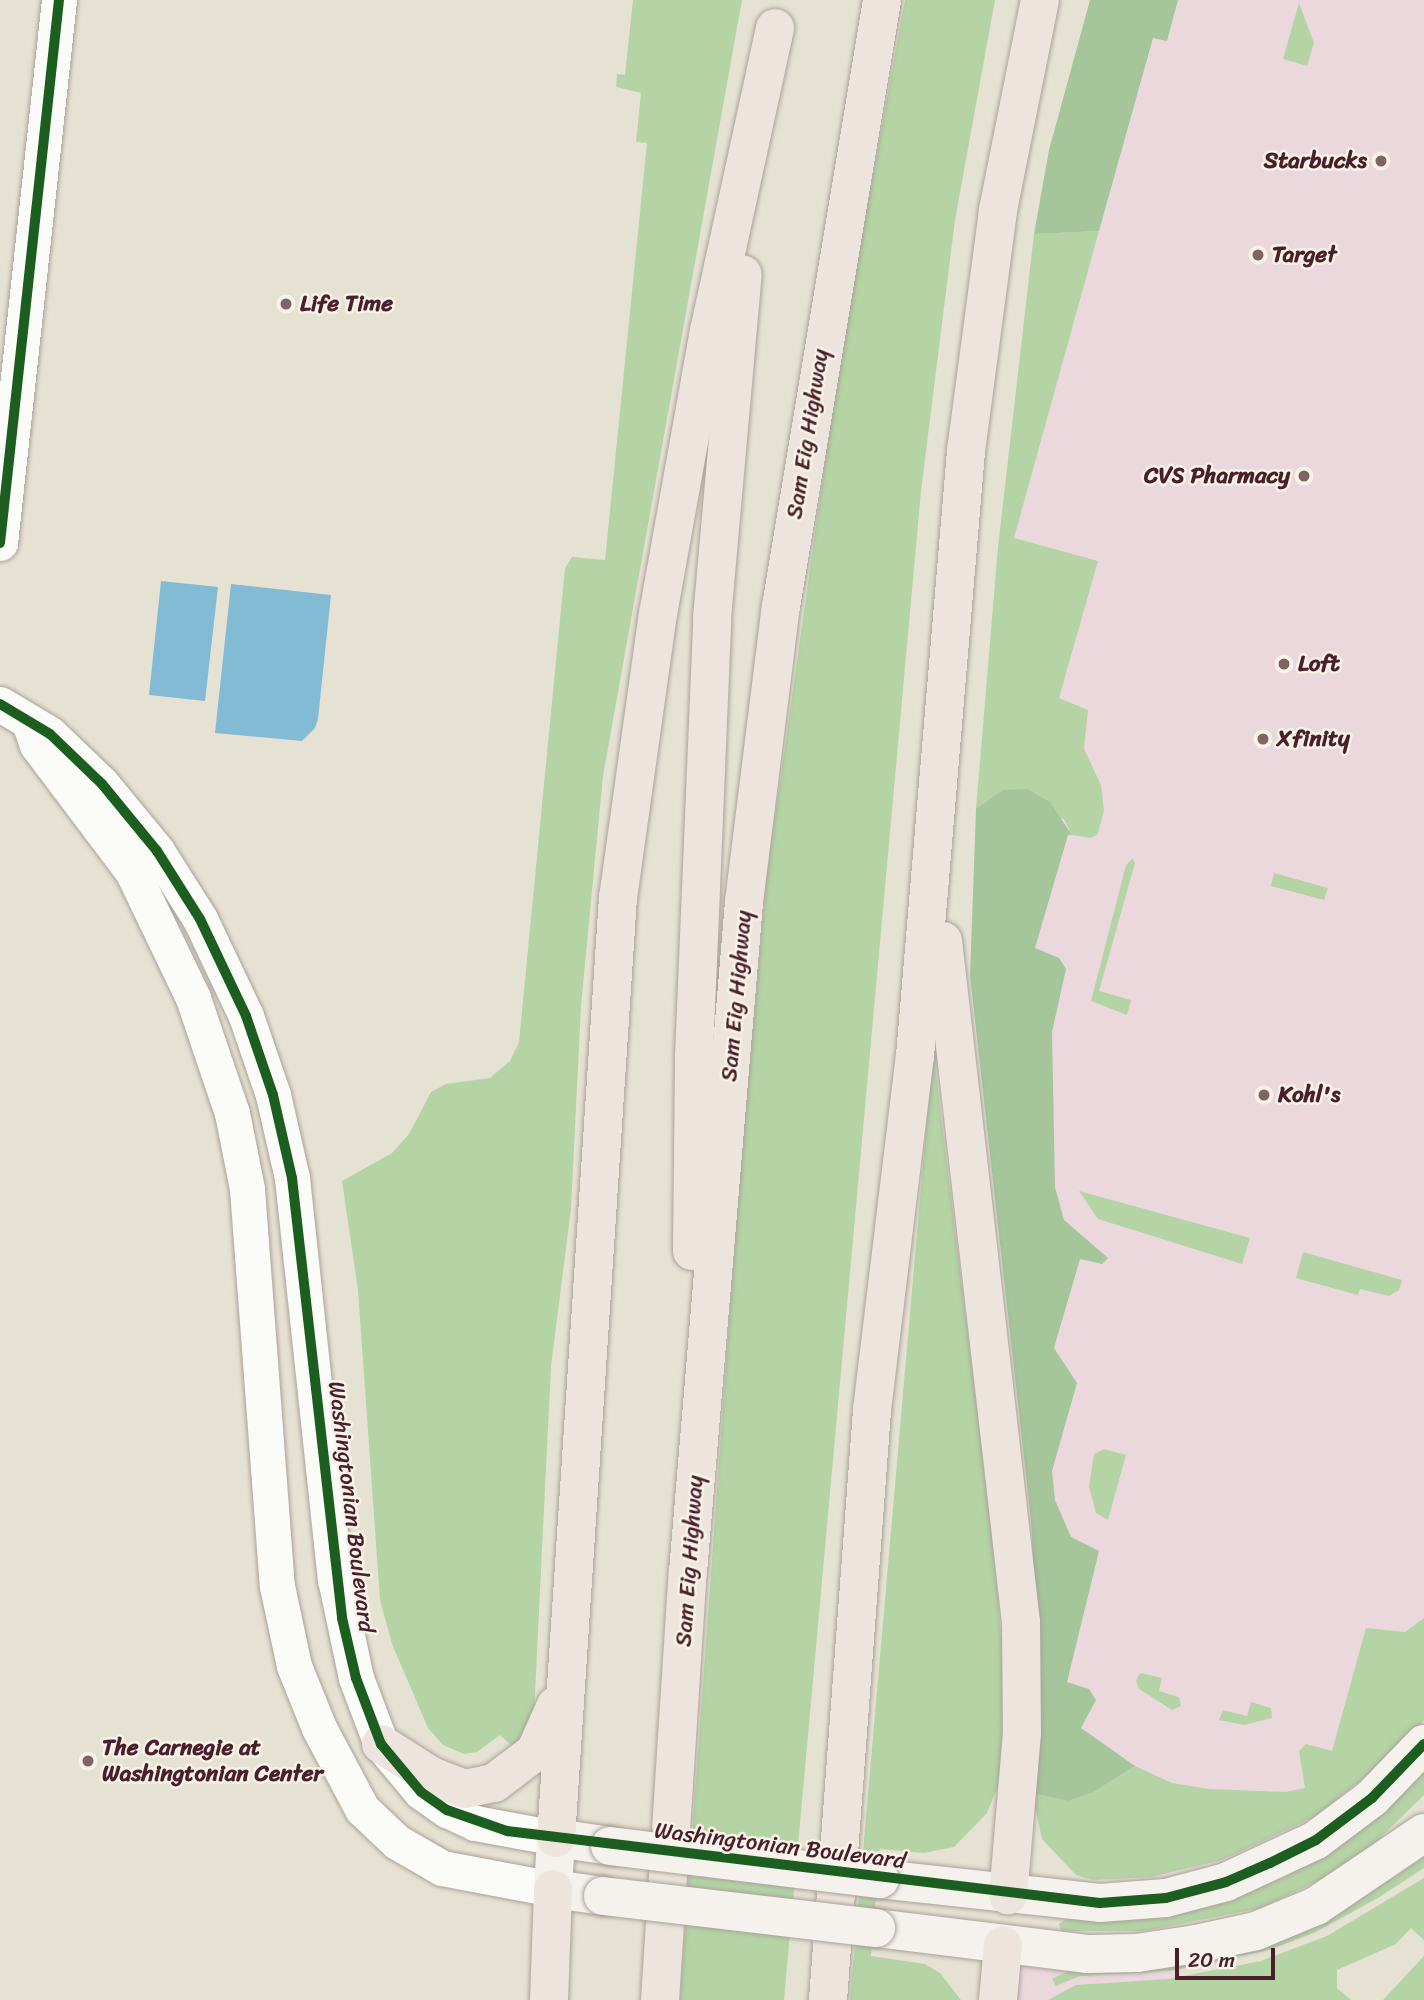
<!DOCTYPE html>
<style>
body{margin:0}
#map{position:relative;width:1424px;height:2000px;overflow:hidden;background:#e6e2d3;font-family:Sriracha,sans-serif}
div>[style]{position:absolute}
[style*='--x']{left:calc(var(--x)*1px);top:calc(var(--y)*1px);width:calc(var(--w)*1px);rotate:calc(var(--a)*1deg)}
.built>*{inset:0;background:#ebd8dd}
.green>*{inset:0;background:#b4d4a5}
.forest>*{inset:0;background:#a5c59b}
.water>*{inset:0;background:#83bbd4}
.roads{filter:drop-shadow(0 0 2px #aaa29b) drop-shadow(0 0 2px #aaa29b)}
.street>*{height:35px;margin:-17.5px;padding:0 17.5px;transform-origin:17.5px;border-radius:17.5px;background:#fbfbf8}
.secondary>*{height:38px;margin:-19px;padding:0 19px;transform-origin:19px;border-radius:19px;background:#f5f2ed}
.primary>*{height:38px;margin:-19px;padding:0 19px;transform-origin:19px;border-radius:19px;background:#ede5dd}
.highway>*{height:38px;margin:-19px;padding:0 19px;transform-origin:19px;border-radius:19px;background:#ede5dd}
.bridges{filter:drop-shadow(0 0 2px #aaa29b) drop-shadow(0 0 2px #aaa29b)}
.secondary-bridge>*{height:38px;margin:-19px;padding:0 19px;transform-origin:19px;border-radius:19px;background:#f5f2ed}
.cycleway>*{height:10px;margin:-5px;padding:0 5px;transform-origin:5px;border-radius:5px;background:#1b5e20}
.dots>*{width:19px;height:19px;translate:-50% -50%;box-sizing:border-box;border:4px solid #f7f3e8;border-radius:50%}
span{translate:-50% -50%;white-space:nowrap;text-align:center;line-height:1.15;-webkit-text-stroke:5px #f7f3e8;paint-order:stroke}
.poi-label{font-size:23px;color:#4a1f2b;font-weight:700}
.right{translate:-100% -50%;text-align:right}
.left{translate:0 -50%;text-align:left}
.street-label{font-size:23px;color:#4a1f2b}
.scale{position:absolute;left:1175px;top:1948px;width:100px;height:32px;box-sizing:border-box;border:4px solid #4a1f2b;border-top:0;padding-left:9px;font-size:21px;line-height:24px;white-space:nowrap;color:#4a1f2b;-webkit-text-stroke:5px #f7f3e8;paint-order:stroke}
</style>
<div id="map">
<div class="built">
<i style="clip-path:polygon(1109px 0,1424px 0,1424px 1741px,1316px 1838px,1151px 1887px,1093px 1878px,1065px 1863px,1007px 553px,1052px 204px)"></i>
<i style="clip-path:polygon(1006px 1949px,1159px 1954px,1206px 2000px,1002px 2000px)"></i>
</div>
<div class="green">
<i style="clip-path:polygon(633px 0,742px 0,603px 776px,581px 1006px,571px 1209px,551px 1366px,534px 1714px,518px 1751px,500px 1735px,477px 1752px,464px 1754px,443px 1745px,428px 1728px,392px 1644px,380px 1600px,358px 1290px,342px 1181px,392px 1153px,409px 1134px,431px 1092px,446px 1084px,490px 1078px,510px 1061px,519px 1042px,565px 568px,572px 557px,605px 560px,647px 143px,636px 142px,641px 93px,616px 87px,617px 74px,625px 75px)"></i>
<i style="clip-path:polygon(905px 0,995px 0,955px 220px,921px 491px,784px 2000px,680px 2000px,741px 1159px,767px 874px,840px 356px)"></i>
<i style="clip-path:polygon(1299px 3px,1314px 43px,1307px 66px,1283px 59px)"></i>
<i style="clip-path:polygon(1099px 231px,1014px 538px,1098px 561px,1059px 698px,1088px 710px,1084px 749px,1101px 785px,1104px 810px,1098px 834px,1091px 838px,1072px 835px,1064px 819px,976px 809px,998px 547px,1034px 234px)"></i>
<i style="clip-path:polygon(1133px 858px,1135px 863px,1099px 991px,1131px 1000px,1127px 1015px,1091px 1001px,1126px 865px)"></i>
<i style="clip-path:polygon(1274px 873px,1328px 888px,1324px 900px,1271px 886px)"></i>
<i style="clip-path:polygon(933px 1050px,993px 1539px,1004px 1673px,1000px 1781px,987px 1813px,954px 1847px,924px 1853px,880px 1849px,871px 1956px,925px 1964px,940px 1973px,961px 2000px,850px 2000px)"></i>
<i style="clip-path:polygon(1079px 1191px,1250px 1238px,1242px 1264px,1098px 1219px)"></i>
<i style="clip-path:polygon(1303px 1252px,1402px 1280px,1399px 1290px,1389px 1296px,1360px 1289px,1358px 1295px,1296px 1278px)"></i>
<i style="clip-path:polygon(1104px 1449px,1126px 1455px,1108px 1520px,1096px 1513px,1089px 1487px,1094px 1454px)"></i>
<i style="clip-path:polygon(1424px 1618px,1424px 1720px,1394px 1754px,1314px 1817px,1222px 1860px,1151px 1877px,1093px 1880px,1076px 1875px,1042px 1839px,1032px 1793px,1068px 1801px,1092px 1793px,1135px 1766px,1172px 1783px,1209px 1789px,1286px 1792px,1305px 1788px,1299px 1751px,1306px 1744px,1332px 1751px,1366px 1628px,1405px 1632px)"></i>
<i style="clip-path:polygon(1140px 1673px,1162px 1678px,1159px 1691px,1179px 1697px,1181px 1706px,1172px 1710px,1139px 1689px,1136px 1681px)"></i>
<i style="clip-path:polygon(1251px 1702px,1271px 1708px,1272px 1718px,1244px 1725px,1219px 1720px,1223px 1710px,1247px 1716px)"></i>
<i style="clip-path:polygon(1424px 1773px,1424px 1795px,1370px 1848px,1338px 1871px,1261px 1908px,1144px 1931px,1061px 1931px,1059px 1924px,1066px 1919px,1098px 1920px,1244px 1894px,1285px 1877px,1379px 1817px)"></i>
<i style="clip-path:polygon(1424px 1857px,1424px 1868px,1378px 1898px,1314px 1933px,1269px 1950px,1170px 1971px,1080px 1976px,1056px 1986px,1052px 1979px,1074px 1968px,1353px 1904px)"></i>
<i style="clip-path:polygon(1424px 1878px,1424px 1940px,1411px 1928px,1396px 1944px,1337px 1970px,1337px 1988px,1351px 2000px,1048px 2000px,1076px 1985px,1168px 1979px,1261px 1961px,1327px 1936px)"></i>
<i style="clip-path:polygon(1424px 1956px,1424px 2000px,1383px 2000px)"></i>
</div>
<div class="forest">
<i style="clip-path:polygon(1090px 0,1178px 0,1167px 41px,1153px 38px,1099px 231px,1034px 234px,1049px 150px)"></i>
<i style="clip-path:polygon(1027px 789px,1050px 802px,1072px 835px,1068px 835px,1035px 948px,1059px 958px,1066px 969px,1052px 1032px,1055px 1187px,1064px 1220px,1108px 1258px,1102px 1264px,1080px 1259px,1054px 1348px,1077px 1383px,1052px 1471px,1055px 1500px,1071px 1537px,1099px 1551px,1067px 1682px,1089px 1689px,1096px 1700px,1081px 1728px,1135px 1766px,1092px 1793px,1068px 1801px,1032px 1793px,1035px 1596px,1031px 1520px,970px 976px,976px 809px,1003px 790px)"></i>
</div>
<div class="water">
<i style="clip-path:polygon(161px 581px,218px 587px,205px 701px,149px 695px)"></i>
<i style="clip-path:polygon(231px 584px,331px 595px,318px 719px,315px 728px,302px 741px,215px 733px)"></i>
</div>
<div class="roads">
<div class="street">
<i style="--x:0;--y:543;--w:546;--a:-83.8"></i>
<i style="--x:0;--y:704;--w:58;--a:31"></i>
<i style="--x:50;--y:734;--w:72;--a:43.9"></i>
<i style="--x:102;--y:784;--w:87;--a:50.6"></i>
<i style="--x:157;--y:851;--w:80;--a:57.7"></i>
<i style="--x:200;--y:919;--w:107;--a:64.6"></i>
<i style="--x:246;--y:1016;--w:83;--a:71.1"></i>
<i style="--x:273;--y:1095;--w:85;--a:77.1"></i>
<i style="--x:292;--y:1178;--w:403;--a:83.9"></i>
<i style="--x:335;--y:1579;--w:101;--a:78"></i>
<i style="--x:356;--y:1678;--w:71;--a:69.3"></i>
<i style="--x:381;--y:1744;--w:62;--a:50.2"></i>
<i style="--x:421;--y:1792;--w:32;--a:35"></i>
<i style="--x:447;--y:1810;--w:31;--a:25"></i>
<i style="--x:475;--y:1823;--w:82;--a:10.5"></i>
<i style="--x:30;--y:725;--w:21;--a:71"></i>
<i style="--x:37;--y:745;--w:158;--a:53"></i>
<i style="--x:132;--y:871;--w:141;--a:64.3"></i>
<i style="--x:193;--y:998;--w:121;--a:71.3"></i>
<i style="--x:232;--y:1113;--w:77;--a:78.8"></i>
<i style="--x:247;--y:1189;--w:398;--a:85.7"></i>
<i style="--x:277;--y:1586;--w:82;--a:78"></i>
<i style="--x:294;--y:1666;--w:67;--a:68"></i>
<i style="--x:319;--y:1728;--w:92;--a:62"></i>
<i style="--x:362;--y:1809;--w:48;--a:43.3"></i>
<i style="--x:397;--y:1842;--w:52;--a:30"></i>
<i style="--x:442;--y:1868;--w:113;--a:10.7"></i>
</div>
<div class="secondary">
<i style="--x:880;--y:1879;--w:221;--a:6.2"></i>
<i style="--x:1100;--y:1903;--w:66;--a:-4.3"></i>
<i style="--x:1166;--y:1898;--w:62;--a:-14.9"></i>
<i style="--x:1226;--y:1882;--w:99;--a:-25"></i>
<i style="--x:1316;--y:1840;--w:70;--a:-36.9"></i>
<i style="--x:1372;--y:1798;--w:75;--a:-46.1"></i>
<i style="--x:603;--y:1896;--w:50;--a:-172"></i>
<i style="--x:553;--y:1889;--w:51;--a:-86.6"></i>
<i style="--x:556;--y:1838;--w:55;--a:8.4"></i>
<i style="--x:876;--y:1928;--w:214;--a:7"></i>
<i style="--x:1088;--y:1954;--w:49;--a:-1.2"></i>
<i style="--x:1137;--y:1953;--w:60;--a:-8.7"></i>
<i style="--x:1196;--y:1944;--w:61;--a:-12.2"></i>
<i style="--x:1256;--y:1931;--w:65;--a:-22.6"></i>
<i style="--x:1316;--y:1906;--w:130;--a:-34.1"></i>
</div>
<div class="primary">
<i style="--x:549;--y:2000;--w:111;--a:-87.9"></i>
<i style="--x:998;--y:2000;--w:55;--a:-84.8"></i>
</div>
<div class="highway">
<i style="--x:943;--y:941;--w:685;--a:83.47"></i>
<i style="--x:1021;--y:1622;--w:111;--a:89.5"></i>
<i style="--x:1022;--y:1733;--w:163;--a:94.9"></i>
<i style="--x:692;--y:1251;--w:195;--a:-89.4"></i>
<i style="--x:694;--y:1056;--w:438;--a:-87.6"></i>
<i style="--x:712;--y:618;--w:345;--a:-84.9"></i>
<i style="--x:381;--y:1744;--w:59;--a:32.6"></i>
<i style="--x:431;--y:1776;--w:36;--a:21"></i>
<i style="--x:465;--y:1789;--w:30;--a:-12"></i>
<i style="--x:494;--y:1783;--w:51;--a:-37.1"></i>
<i style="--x:535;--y:1752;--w:51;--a:-65.9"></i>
<i style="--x:556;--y:1838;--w:942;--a:-86.23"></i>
<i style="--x:618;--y:898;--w:287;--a:-82"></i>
<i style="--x:658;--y:614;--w:288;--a:-79.8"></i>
<i style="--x:709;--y:331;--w:310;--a:-77.7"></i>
<i style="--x:660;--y:2000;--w:429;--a:-86.3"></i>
<i style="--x:688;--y:1572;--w:672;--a:-85.22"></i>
<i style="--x:744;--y:902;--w:297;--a:-82.9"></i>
<i style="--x:781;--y:607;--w:615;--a:-80.55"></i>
<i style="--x:828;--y:2000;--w:592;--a:-85.73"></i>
<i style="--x:872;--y:1410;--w:357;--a:-83.1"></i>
<i style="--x:915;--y:1056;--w:607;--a:-85.18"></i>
<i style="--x:966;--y:451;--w:243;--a:-82.4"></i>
<i style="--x:998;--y:210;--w:214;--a:-78.7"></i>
</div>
</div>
<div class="bridges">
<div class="secondary-bridge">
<i style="--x:610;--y:1846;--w:272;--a:7"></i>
<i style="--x:603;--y:1896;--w:275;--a:6.7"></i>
</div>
</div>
<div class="cycleway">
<i style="--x:0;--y:543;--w:546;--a:-83.8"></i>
<i style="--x:0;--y:704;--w:58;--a:31"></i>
<i style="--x:50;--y:734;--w:72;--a:43.9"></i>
<i style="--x:102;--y:784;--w:87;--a:50.6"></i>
<i style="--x:157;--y:851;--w:80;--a:57.7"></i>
<i style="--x:200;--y:919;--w:107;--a:64.6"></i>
<i style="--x:246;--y:1016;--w:83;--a:71.1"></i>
<i style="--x:273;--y:1095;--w:85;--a:77.1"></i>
<i style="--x:292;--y:1178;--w:443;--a:83.5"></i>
<i style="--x:342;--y:1618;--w:62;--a:76.9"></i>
<i style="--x:356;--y:1678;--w:71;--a:69.3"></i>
<i style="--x:381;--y:1744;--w:62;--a:50.2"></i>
<i style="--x:421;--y:1792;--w:32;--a:35"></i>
<i style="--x:447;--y:1810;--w:64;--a:19.3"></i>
<i style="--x:507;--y:1831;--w:597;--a:6.92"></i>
<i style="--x:1100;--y:1903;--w:66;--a:-4.3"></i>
<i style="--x:1166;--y:1898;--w:62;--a:-14.9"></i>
<i style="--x:1226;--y:1882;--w:48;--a:-23.4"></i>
<i style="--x:1270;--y:1863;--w:51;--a:-26.6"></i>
<i style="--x:1316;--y:1840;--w:70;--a:-36.9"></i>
<i style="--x:1372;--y:1798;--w:75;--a:-46.1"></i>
</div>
<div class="dots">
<i style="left:1381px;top:161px;background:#816366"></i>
<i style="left:1258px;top:255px;background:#816366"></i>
<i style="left:286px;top:304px;background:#816366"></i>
<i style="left:1304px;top:476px;background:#816366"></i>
<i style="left:1284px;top:664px;background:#816366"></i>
<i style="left:1263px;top:739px;background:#816366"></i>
<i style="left:1264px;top:1095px;background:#816366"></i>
<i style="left:88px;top:1761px;background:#816366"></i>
</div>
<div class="poi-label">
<span class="right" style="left:1367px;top:161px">Starbucks</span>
<span class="left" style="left:1272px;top:255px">Target</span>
<span class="left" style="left:300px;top:304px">Life Time</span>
<span class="right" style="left:1290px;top:476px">CVS Pharmacy</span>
<span class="left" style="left:1298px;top:664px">Loft</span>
<span class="left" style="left:1277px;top:739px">Xfinity</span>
<span class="left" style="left:1278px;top:1095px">Kohl's</span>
<span class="left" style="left:102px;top:1761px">The Carnegie at<br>Washingtonian Center</span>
</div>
<div class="street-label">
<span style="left:808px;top:434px;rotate:-81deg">Sam Eig Highway</span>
<span style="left:737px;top:996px;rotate:-85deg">Sam Eig Highway</span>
<span style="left:351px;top:1507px;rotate:83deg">Washingtonian Boulevard</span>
<span style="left:690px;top:1561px;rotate:-86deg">Sam Eig Highway</span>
<span style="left:780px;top:1846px;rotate:7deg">Washingtonian Boulevard</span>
</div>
<div class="scale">20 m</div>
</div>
